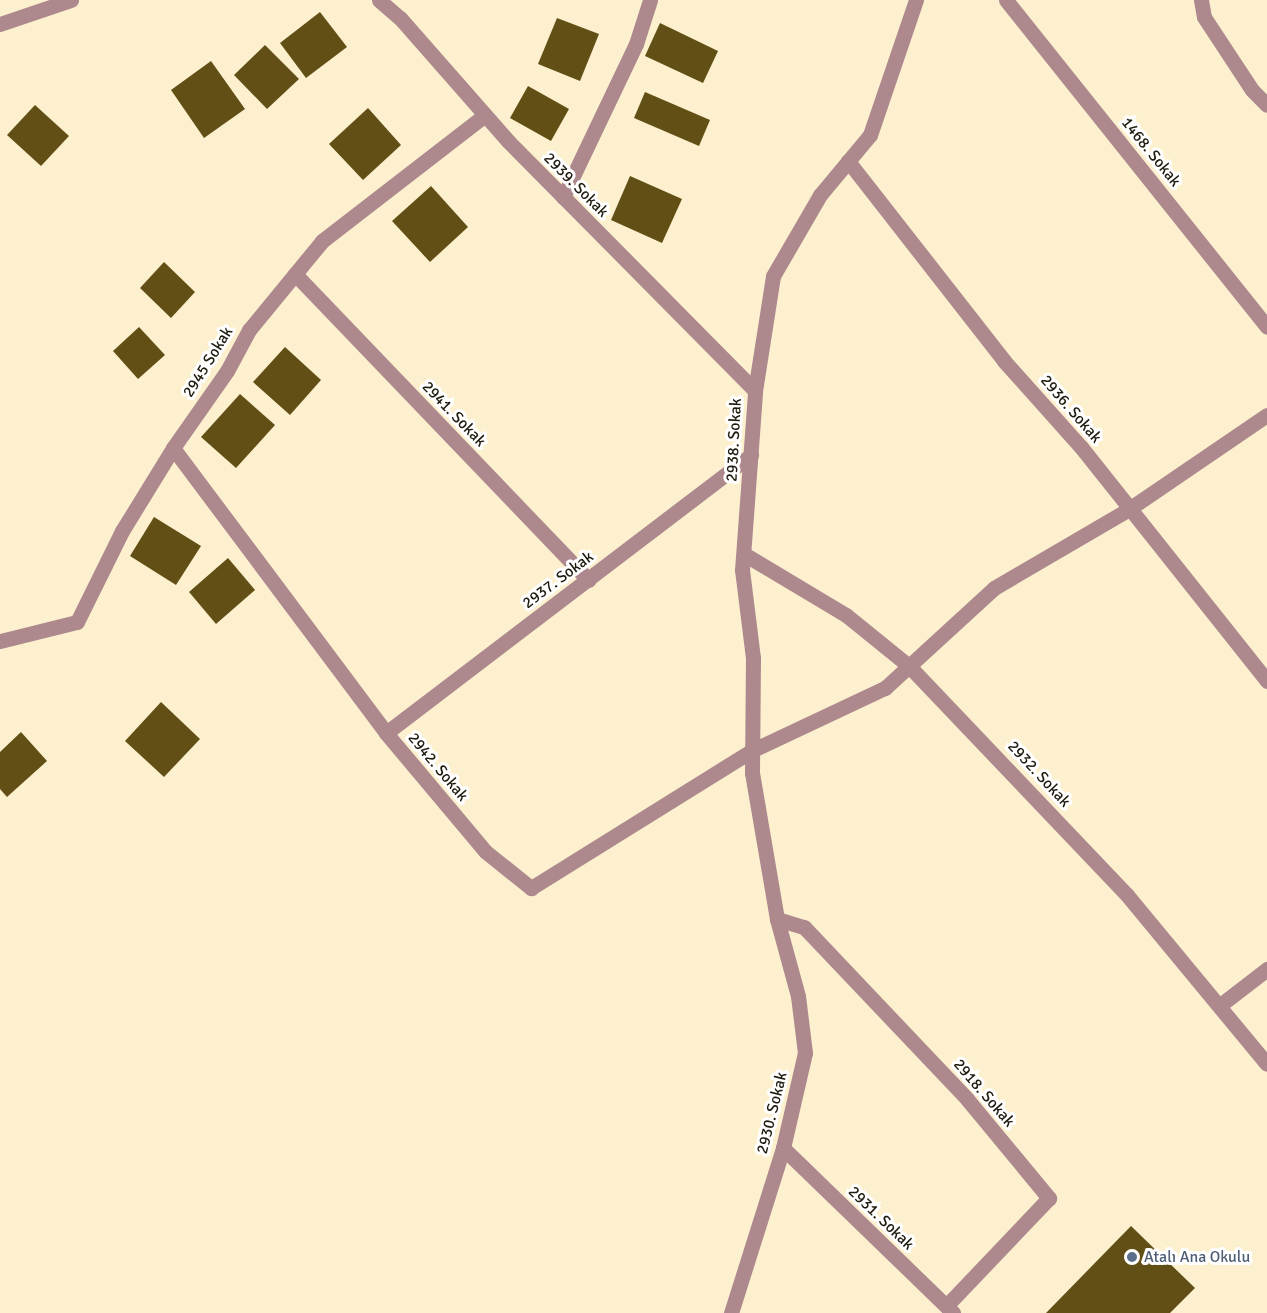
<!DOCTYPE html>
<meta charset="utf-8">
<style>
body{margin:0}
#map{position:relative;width:1267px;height:1313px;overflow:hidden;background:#fdf0cf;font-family:Signika,sans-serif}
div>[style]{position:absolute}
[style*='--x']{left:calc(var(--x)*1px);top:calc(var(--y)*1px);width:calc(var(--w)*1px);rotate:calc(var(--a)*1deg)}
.building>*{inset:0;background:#624f15}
.minor>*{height:15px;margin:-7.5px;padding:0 7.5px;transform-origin:7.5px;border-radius:7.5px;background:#ad898e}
.tertiary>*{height:15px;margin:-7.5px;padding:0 7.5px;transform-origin:7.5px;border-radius:7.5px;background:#ad898e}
.dots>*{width:16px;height:16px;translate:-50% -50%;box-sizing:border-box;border:3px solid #fff;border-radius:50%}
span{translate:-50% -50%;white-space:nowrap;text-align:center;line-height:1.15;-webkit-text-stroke:6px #fff;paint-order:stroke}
.street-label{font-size:16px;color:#201b0f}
.service-label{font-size:16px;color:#4e5e75}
.left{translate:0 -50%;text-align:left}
</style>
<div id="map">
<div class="building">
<i style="clip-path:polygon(320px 12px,347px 47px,306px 78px,280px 43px)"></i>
<i style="clip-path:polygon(557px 18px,599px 34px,580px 81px,538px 64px)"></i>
<i style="clip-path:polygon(660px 23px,718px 51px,703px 83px,645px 56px)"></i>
<i style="clip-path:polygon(265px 45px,299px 79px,267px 109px,234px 75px)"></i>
<i style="clip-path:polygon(211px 61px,245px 109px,204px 138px,171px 90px)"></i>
<i style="clip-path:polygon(528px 86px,569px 109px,551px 141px,510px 118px)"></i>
<i style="clip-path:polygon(645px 92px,710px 120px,699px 146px,634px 118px)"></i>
<i style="clip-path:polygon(35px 105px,69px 136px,41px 166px,7px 135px)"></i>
<i style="clip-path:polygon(368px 108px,401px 145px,363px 180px,329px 144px)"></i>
<i style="clip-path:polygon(630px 176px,682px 199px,662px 243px,611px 220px)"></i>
<i style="clip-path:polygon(431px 186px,468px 227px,430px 262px,392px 221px)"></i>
<i style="clip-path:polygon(164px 262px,195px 292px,171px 318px,140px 288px)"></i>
<i style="clip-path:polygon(139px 327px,165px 355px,138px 379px,113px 351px)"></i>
<i style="clip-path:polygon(285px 347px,321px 380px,290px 415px,253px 382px)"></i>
<i style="clip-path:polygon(240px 394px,275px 425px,236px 468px,201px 437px)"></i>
<i style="clip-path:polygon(154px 517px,201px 546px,176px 585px,130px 556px)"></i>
<i style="clip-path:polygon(228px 558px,255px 590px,216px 624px,189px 592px)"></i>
<i style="clip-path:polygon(161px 702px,200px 739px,164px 777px,125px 741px)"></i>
<i style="clip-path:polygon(21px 732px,47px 761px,7px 797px,0 789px,0 752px)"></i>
<i style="clip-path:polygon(1131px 1226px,1195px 1288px,1170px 1313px,1046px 1313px)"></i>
</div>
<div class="minor">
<i style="--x:379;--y:0;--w:28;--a:41"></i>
<i style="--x:400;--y:18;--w:164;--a:48.7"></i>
<i style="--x:508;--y:141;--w:351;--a:45.3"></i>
<i style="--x:1006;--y:0;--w:418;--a:51.4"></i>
<i style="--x:1201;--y:0;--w:17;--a:80"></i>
<i style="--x:1204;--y:17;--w:87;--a:56.7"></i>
<i style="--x:1252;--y:90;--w:21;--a:45"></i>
<i style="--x:848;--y:161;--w:254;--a:52"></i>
<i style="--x:1004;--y:361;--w:115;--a:48.2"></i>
<i style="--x:1081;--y:447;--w:299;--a:51.5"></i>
<i style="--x:563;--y:197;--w:170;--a:-64.5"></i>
<i style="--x:636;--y:44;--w:46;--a:-72.3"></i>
<i style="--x:295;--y:274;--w:424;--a:46.2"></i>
<i style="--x:173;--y:448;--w:356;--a:53.2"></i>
<i style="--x:386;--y:733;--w:155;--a:50"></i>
<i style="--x:486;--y:852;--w:58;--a:38.7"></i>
<i style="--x:531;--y:888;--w:261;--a:-31.9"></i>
<i style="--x:753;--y:750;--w:146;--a:-25.2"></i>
<i style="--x:885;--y:688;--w:148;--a:-42.5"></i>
<i style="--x:994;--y:588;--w:156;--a:-30.3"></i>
<i style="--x:1129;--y:509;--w:167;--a:-34.3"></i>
<i style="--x:744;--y:554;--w:119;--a:30.9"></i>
<i style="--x:846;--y:615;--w:81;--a:39"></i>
<i style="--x:909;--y:666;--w:316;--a:46.4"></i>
<i style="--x:1127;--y:895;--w:219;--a:50.4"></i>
<i style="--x:0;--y:641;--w:79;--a:-13.9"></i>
<i style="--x:77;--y:622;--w:102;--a:-63.7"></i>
<i style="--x:122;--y:531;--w:97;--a:-58.4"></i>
<i style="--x:173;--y:448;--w:94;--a:-55"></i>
<i style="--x:227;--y:371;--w:47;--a:-61.8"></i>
<i style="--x:249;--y:330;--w:115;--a:-50.6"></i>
<i style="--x:322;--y:241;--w:206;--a:-37.7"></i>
<i style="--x:386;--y:733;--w:459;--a:-37.3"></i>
<i style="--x:777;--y:919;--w:28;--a:17"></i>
<i style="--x:804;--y:927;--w:237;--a:46.5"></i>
<i style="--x:967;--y:1099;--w:129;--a:50.4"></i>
<i style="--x:1049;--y:1198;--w:149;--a:133.6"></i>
<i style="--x:1219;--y:1006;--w:61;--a:-37.6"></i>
<i style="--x:783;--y:1148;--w:237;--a:44.1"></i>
<i style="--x:731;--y:1313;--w:173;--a:-72.5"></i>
<i style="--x:783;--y:1148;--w:98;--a:-77"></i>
<i style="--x:805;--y:1053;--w:57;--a:-97"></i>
<i style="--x:798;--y:996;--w:80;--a:-105.3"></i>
<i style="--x:777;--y:919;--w:148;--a:-99.7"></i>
<i style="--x:752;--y:773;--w:115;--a:-89.5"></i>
<i style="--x:753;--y:658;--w:89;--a:-97.1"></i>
<i style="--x:742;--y:570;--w:179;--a:-85.8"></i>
<i style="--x:755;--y:391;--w:116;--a:-81.1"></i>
<i style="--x:773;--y:276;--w:94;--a:-59.9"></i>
<i style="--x:820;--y:195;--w:78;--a:-50.2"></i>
<i style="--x:870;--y:135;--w:143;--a:-71.2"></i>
</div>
<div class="tertiary">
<i style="--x:0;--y:24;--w:75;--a:-18.7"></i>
</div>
<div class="dots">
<i style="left:1132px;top:1257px;background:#5c6f8a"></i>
</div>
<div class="street-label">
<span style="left:1151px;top:152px;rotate:51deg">1468. Sokak</span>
<span style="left:576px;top:185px;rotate:45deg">2939. Sokak</span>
<span style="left:208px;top:362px;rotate:-58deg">2945 Sokak</span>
<span style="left:1071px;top:409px;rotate:49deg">2936. Sokak</span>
<span style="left:454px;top:414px;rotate:46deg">2941. Sokak</span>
<span style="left:734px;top:440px;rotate:-87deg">2938. Sokak</span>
<span style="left:558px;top:580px;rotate:-37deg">2937. Sokak</span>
<span style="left:438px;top:767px;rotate:50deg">2942. Sokak</span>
<span style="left:1039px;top:774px;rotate:47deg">2932. Sokak</span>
<span style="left:984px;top:1093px;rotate:49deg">2918. Sokak</span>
<span style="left:772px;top:1113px;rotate:-76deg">2930. Sokak</span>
<span style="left:881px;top:1218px;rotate:44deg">2931. Sokak</span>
</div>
<div class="service-label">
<span class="left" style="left:1144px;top:1257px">Atalı Ana Okulu</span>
</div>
</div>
